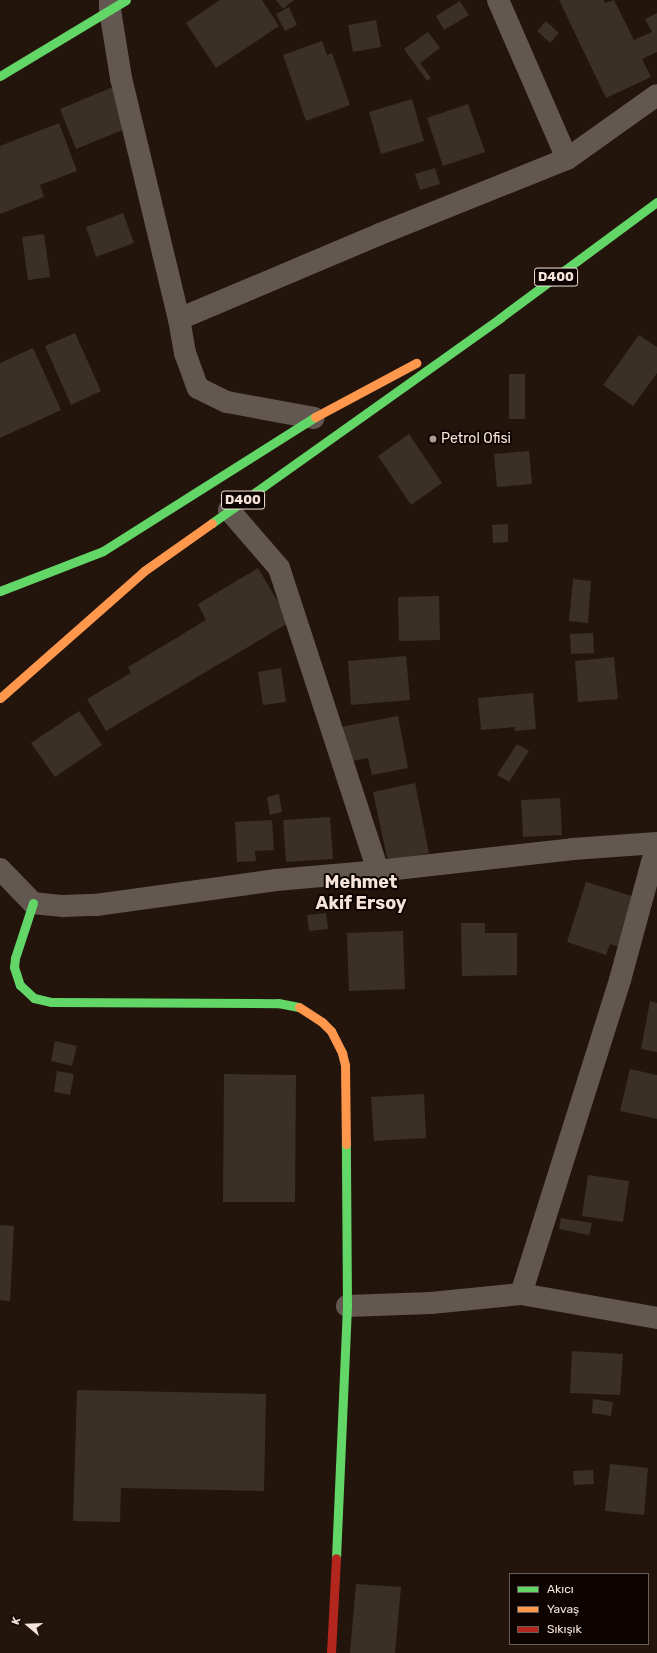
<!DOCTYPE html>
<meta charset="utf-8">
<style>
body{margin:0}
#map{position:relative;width:657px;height:1653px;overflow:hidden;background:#23150c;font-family:Rubik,sans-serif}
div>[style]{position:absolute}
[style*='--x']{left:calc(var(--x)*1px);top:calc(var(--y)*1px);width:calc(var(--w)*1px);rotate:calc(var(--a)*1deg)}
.building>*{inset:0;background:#3a3026}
.street>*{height:22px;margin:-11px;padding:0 11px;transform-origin:11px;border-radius:11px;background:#625751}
.fast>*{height:9px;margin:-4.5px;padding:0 4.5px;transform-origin:4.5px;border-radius:4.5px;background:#63d668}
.slow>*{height:9px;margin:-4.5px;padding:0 4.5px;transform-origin:4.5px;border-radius:4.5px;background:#ff974d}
.jam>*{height:9px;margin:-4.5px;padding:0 4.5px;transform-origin:4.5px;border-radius:4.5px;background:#b3261e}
.dots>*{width:11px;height:11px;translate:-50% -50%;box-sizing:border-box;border:2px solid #0d0401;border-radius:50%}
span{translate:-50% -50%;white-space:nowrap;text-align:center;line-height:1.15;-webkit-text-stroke:4px #0d0401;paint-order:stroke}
.shield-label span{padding:1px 3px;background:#0d0401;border:1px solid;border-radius:3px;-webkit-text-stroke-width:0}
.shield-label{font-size:13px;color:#f6e4da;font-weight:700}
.poi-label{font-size:14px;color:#f6e4da}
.left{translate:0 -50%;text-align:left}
.district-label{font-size:18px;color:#f6e4da;font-weight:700}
.legend{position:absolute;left:509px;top:1573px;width:140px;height:72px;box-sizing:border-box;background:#0d0401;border:1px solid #6a5e58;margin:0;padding:5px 7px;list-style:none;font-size:12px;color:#f6e4da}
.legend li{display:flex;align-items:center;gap:8px;height:20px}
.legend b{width:20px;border:1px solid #6a5e58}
.north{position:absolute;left:8px;top:1605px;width:40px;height:40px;-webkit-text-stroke:3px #0d0401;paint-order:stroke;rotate:289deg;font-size:11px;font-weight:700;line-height:16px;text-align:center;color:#f6e4da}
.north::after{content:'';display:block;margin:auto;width:14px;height:18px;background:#f6e4da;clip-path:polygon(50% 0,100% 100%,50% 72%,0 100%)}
</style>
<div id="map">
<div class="building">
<i style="clip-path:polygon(220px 0,262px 0,279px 26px,216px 68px,186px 23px)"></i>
<i style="clip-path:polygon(276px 0,294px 0,283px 9px)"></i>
<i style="clip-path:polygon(559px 0,604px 0,605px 3px,614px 0,634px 40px,652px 32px,645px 19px,657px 13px,657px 52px,642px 59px,651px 77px,606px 98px)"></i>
<i style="clip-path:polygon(460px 1px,469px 15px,444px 30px,436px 16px)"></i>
<i style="clip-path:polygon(289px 7px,297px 25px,285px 31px,276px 14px)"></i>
<i style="clip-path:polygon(376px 20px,381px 47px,353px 52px,348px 25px)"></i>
<i style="clip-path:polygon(546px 21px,559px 33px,550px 43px,537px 31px)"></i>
<i style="clip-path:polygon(428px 32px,440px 48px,420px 63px,431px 78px,427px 81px,404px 49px)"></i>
<i style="clip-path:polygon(322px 41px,327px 55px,332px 53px,350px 105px,306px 121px,283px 55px)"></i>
<i style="clip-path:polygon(113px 87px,130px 127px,76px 149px,60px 109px)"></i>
<i style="clip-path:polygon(412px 99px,424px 141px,381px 154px,369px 112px)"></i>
<i style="clip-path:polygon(468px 104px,485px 152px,443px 166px,427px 118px)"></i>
<i style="clip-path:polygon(59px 123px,77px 171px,40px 185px,44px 197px,0 214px,0 146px)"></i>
<i style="clip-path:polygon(435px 168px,440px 184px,420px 190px,415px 174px)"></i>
<i style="clip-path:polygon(123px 213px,134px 243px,96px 257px,86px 227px)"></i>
<i style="clip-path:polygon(44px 234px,50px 277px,28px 280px,22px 237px)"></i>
<i style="clip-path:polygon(75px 333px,101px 391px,71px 405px,45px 346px)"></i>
<i style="clip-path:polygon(639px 335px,657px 347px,657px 373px,633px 406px,603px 385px)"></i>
<i style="clip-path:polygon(33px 348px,61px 410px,0 438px,0 363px)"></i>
<i style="clip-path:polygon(509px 374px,525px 374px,525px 419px,509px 419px)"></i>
<i style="clip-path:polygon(409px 434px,442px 483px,411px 505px,378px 456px)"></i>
<i style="clip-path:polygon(529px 451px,532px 484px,497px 487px,494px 454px)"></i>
<i style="clip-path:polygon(508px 524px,508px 542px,493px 543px,492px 525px)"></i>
<i style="clip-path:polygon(258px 568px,290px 622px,106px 731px,87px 699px,131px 673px,128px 667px,206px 620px,198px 604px)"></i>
<i style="clip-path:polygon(573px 579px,591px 581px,588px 623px,569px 621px)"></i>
<i style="clip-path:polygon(439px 596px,440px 640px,399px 641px,398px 597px)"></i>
<i style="clip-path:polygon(593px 633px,594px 653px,571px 654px,570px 634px)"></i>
<i style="clip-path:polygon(406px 656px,410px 700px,351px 705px,348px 661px)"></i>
<i style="clip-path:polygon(614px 657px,618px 699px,578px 702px,575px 661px)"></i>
<i style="clip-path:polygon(281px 668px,286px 702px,263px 705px,258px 672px)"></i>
<i style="clip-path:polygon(533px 693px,536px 729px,515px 731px,515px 727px,481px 730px,478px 698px)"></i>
<i style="clip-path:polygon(79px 711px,102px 745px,55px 777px,31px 743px)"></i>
<i style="clip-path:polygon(398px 716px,408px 768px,372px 775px,368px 758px,348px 762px,341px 727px)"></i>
<i style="clip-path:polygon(517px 744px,529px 751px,509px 782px,497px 775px)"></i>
<i style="clip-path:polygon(415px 783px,429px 853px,388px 862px,373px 792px)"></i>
<i style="clip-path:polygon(279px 794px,282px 812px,270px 815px,267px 797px)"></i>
<i style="clip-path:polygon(560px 798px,562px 835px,523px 837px,521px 800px)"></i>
<i style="clip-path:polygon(330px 817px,333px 859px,286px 862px,283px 820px)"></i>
<i style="clip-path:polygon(272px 820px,274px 850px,255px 851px,256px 861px,237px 862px,235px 822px)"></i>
<i style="clip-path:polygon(586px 882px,638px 898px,623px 948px,610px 944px,606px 955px,567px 942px)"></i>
<i style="clip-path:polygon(326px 913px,328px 929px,309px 931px,307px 915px)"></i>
<i style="clip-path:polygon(461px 923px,485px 923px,485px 933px,517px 933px,517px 975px,462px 976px)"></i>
<i style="clip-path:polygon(403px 931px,405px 989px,349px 991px,347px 933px)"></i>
<i style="clip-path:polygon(650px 1001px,657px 1003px,657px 1052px,641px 1049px)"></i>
<i style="clip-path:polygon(55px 1041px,77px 1046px,72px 1066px,51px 1061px)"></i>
<i style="clip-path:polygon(630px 1069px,657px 1075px,657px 1119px,620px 1111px)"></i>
<i style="clip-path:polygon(57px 1071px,74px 1074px,70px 1095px,54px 1092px)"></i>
<i style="clip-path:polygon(224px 1074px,296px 1075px,295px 1202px,223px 1202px)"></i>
<i style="clip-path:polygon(424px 1094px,426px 1138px,374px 1141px,371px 1097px)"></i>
<i style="clip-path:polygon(588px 1175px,629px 1181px,623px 1222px,582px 1216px)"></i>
<i style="clip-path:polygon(561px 1218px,592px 1223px,589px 1235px,559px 1229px)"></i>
<i style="clip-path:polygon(0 1225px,14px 1226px,10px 1301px,0 1300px)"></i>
<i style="clip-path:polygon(572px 1351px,623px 1354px,620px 1395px,570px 1393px)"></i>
<i style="clip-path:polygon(77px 1390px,266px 1394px,264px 1491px,121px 1488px,120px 1522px,73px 1521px)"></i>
<i style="clip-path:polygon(593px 1399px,613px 1402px,611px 1416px,592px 1413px)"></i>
<i style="clip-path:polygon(610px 1464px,648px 1468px,644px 1515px,605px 1511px)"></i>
<i style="clip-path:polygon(593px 1470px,594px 1484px,574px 1485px,573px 1471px)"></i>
<i style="clip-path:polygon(356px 1584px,401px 1587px,395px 1653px,350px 1653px)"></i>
</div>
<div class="street">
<i style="--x:110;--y:0;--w:10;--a:90"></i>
<i style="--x:110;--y:10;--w:69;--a:80.8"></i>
<i style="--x:121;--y:78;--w:248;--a:76.5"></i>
<i style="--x:179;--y:319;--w:35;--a:80"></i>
<i style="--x:185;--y:353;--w:37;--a:70"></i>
<i style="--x:198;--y:388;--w:32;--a:26"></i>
<i style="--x:227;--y:402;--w:88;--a:10.4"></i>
<i style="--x:498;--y:0;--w:173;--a:66.5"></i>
<i style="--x:179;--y:319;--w:218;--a:-22.9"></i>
<i style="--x:380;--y:234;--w:201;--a:-21.9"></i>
<i style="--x:567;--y:159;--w:110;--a:-35.4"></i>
<i style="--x:229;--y:510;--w:77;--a:49.2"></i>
<i style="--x:279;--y:568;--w:319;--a:71.9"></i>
<i style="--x:0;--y:869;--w:47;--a:45.9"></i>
<i style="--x:33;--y:903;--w:30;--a:6"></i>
<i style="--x:63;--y:906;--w:33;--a:-2"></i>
<i style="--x:96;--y:905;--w:182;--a:-7.9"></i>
<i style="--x:276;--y:880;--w:102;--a:-5"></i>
<i style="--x:378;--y:871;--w:196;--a:-6.4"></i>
<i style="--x:573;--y:849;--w:84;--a:-4.1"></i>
<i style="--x:521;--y:1294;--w:329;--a:-72.5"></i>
<i style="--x:620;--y:980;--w:141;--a:-74.8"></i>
<i style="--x:347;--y:1306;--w:84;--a:-2"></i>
<i style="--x:431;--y:1303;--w:90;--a:-5.7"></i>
<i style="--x:521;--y:1294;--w:138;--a:10"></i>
</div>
<div class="fast">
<i style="--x:0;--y:76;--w:147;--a:-31.1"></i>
<i style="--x:500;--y:318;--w:195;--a:-36.5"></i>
<i style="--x:212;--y:523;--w:354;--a:-35.4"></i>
<i style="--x:0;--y:591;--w:110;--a:-21.2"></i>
<i style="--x:103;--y:551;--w:251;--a:-32.3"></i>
<i style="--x:33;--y:903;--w:58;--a:108.1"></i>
<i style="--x:15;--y:958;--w:9;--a:96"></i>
<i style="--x:14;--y:967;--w:19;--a:72"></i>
<i style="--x:20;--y:985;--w:19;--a:43"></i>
<i style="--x:34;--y:998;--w:18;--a:13"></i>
<i style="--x:52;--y:1002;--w:226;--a:0.3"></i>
<i style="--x:278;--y:1003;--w:21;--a:11"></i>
<i style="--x:336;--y:1558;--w:252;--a:-87.5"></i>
<i style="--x:347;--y:1306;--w:162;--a:-90.4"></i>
</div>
<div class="slow">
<i style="--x:315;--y:417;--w:115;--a:-28.1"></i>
<i style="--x:0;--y:698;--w:192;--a:-41.4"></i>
<i style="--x:144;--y:571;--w:83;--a:-35.2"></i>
<i style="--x:299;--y:1007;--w:27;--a:33"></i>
<i style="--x:322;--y:1022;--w:13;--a:45"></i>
<i style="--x:331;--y:1031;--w:25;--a:63"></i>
<i style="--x:342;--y:1053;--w:12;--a:76"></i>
<i style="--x:345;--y:1065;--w:79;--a:89.3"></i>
</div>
<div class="jam">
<i style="--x:331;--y:1653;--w:95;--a:-87"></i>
</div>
<div class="dots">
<i style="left:433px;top:439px;background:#ac9c92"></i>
</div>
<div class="shield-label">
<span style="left:556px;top:277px">D400</span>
<span style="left:243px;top:500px">D400</span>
</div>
<div class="poi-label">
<span class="left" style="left:441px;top:439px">Petrol Ofisi</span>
</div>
<div class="district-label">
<span style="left:361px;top:893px">Mehmet<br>Akif Ersoy</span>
</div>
<ul class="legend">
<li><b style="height:5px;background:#63d668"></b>Akıcı</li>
<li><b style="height:5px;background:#ff974d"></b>Yavaş</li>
<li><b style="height:5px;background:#b3261e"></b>Sıkışık</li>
</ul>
<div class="north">K</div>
</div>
